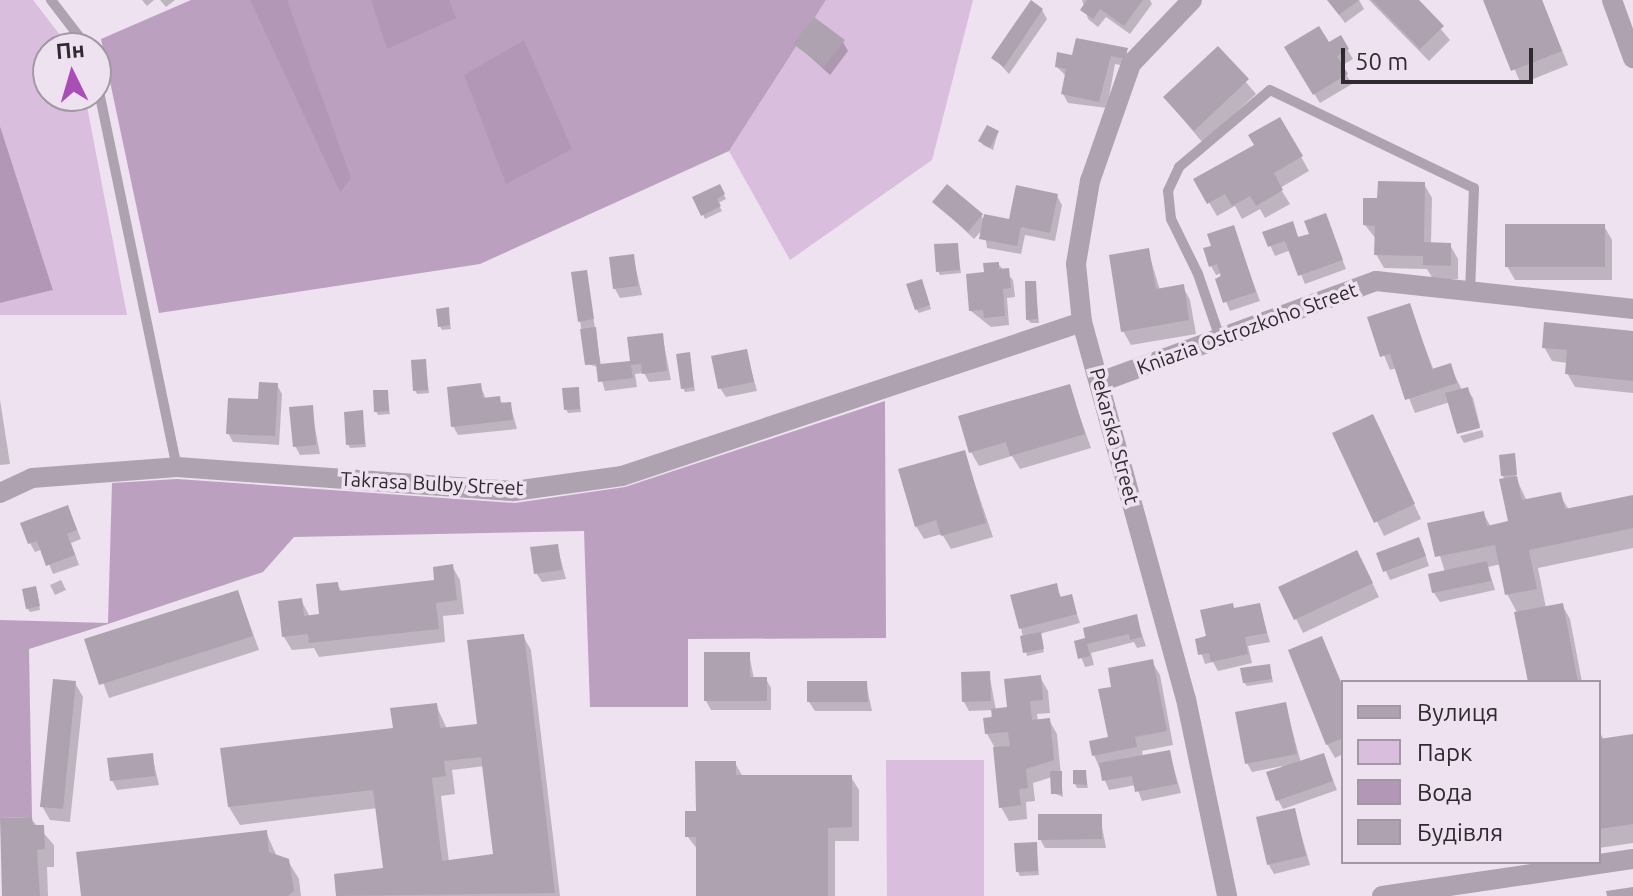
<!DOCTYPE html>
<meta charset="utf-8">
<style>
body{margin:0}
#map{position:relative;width:1633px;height:896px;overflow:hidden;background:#eee1f0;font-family:Ubuntu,sans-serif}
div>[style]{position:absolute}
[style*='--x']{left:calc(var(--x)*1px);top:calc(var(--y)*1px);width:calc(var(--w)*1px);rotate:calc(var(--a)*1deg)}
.green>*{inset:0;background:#d9bedd}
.forest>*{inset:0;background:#bca0c0}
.water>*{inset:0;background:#b397b7}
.shadow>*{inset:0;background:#0003}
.building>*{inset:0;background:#aea2b0}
.service>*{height:10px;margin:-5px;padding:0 5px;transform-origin:5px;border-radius:5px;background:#afa2b0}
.minor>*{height:20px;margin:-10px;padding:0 10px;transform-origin:10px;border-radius:10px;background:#afa2b0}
span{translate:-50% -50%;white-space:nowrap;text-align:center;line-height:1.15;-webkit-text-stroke:7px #eee1f0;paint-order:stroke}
.street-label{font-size:20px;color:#2f2a2f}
.legend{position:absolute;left:1341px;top:680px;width:260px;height:184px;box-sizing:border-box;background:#eee1f0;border:2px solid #a298a3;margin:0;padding:10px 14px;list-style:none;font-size:24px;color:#2f2a2f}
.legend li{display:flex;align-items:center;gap:16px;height:40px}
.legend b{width:40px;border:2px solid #a298a3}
.north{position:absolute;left:32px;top:32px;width:80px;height:80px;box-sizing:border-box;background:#eee1f0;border:2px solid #a298a3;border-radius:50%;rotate:355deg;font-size:22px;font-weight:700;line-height:32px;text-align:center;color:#2f2a2f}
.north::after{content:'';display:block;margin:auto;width:28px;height:36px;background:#a94db7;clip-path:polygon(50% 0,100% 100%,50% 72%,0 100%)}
.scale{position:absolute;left:1341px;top:48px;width:192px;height:36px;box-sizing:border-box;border:4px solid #2f2a2f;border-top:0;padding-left:10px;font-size:24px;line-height:28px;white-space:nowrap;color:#2f2a2f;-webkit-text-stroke:6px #eee1f0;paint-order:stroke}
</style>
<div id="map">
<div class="green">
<i style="clip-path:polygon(0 0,33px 0,70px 48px,48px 48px,48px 96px,85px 96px,127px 315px,0 315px,0 303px,53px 290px,0 126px)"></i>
<i style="clip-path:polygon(826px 0,973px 0,932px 160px,790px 260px,729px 151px)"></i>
<i style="clip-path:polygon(886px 760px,984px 760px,984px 896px,887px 896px)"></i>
</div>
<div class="forest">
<i style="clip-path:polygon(191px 0,826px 0,729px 151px,480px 264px,159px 313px,101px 39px)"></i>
<i style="clip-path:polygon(885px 401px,886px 638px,688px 639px,688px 707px,590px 707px,584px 531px,294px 537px,263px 572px,108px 624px,29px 649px,32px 817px,0 818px,0 620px,108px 623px,112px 483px,177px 479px,515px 503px,625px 487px)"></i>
</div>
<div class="water">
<i style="clip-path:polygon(250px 0,287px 0,351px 178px,340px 192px)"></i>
<i style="clip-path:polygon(371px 0,449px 0,456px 18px,387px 49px)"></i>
<i style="clip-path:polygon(524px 40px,572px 149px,506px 184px,464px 75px)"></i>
<i style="clip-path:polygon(0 126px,53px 290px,0 303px)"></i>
</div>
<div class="shadow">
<i style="clip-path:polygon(142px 0,154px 0,147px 6px)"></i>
<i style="clip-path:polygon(160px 0,175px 0,166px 7px)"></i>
<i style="clip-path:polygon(1082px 0,1150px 0,1152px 4px,1130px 34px,1106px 17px,1098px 27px,1088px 19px)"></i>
<i style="clip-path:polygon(1328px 0,1359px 0,1364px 9px,1345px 23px)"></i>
<i style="clip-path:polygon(1369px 0,1416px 0,1450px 40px,1429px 61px)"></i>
<i style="clip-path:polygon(1485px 0,1542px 0,1568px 65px,1521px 84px)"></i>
<i style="clip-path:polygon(1042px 10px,1047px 19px,1009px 74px,994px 58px)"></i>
<i style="clip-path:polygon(1340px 38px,1353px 59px,1341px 66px,1352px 84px,1320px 103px,1286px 48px,1328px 45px)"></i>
<i style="clip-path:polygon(843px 42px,848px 51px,830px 75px,796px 44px)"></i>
<i style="clip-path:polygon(1126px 49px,1130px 67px,1115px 64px,1107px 108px,1068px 103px,1063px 94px,1066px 76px,1057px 67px,1074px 57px)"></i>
<i style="clip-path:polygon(1218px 49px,1256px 94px,1203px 143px,1165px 98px)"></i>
<i style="clip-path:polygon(1280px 119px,1309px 171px,1280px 188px,1290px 204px,1265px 218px,1260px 209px,1242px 219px,1235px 206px,1217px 216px,1196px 180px,1256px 146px)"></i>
<i style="clip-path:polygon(998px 132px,993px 150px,983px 145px,981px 141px)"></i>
<i style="clip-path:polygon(1424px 184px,1432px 198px,1431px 244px,1450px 245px,1458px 259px,1458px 279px,1433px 279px,1427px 269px,1384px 268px,1376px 254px,1376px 239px,1365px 225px,1379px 200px)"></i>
<i style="clip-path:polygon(719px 186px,726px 199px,718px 203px,722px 211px,705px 219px,695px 198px)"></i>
<i style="clip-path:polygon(1057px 196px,1062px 205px,1055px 241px,1025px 235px,1021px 254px,987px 248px,984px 228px,974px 239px,935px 202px,981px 215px,985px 222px,1011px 222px)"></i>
<i style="clip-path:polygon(1325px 215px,1346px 269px,1305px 284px,1291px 250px,1275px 256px,1265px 234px,1292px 224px,1299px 239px,1311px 235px)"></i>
<i style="clip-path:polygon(1604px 226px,1612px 240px,1612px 280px,1515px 280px,1507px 266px)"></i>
<i style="clip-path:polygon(1233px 228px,1260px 301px,1230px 311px,1217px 280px,1222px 273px,1216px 275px,1211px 266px,1214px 247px)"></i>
<i style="clip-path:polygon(957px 245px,961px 273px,940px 275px,938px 271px)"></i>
<i style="clip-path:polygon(1148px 251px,1160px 290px,1183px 287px,1190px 300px,1196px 334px,1131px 345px,1123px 331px)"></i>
<i style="clip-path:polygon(633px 256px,642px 295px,620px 298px,615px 289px)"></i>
<i style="clip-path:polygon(998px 264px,1013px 280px,1015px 297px,1007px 298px,1009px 325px,991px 327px,971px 311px,986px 274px)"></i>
<i style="clip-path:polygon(586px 272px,601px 366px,632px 363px,662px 335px,671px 380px,649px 382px,644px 373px,635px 374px,637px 387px,605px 391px,598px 367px,587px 364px,580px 321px)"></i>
<i style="clip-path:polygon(1035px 283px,1039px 323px,1031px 323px,1028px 320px)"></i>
<i style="clip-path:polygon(923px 285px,931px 309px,919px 313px,916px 309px)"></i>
<i style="clip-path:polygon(1409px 306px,1434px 371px,1450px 366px,1462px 390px,1467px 389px,1473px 398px,1480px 426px,1458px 432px,1450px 402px,1415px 413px,1397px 368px,1390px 370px,1369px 318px)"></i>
<i style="clip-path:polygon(448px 310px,451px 329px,442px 330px,440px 326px)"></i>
<i style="clip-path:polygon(1633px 333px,1633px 393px,1575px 387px,1567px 373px,1568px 363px,1552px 361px,1544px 347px)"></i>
<i style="clip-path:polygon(746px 351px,757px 391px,726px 397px,720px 388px)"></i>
<i style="clip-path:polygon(689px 354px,695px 391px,685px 392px,683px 388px)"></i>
<i style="clip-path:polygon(425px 361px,429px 393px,417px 394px,415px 390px)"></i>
<i style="clip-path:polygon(277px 385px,282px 394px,279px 445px,233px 442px,228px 433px)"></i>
<i style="clip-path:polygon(480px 385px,486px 399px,510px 404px,517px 429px,458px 435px,453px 426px)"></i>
<i style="clip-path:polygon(1069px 386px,1091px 448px,1020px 469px,1012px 456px,979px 466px,971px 452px)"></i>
<i style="clip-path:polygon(578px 389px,581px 412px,568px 413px,566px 409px)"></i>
<i style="clip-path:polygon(387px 392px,390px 414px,378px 415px,376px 411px)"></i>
<i style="clip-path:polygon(0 400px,10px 464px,0 465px)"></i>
<i style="clip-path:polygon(311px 407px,320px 454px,300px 455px,295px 446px)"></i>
<i style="clip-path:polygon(362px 412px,366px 447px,350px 448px,348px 444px)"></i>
<i style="clip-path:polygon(1482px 430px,1484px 437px,1464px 443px,1460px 436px)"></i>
<i style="clip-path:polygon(1380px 431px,1421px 519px,1384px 536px,1335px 434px)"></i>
<i style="clip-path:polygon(964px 452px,993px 537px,951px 549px,942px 534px,924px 539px,916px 526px)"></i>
<i style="clip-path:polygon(1514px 455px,1516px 478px,1527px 501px,1560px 495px,1569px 510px,1633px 497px,1633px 548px,1538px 568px,1546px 608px,1562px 605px,1570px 619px,1582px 682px,1530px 682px,1518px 614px,1507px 594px,1501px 564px,1488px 567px,1495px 590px,1440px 602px,1434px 593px,1431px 575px,1445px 572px,1430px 524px,1483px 513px,1491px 527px,1510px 523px,1503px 475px)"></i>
<i style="clip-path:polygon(72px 517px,81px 539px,71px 543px,79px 565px,53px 574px,43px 549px,35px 552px,30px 543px)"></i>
<i style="clip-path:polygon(557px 546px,566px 579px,542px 582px,536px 573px)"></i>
<i style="clip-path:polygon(1423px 548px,1429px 566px,1390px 580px,1378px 554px)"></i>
<i style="clip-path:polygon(452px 566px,460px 580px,464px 614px,443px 616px,445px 642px,319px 657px,314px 648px,292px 650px,284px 637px,301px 600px,310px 617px,321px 616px,337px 584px,342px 592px,436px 581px)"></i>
<i style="clip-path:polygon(1364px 566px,1379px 597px,1303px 633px,1281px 588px)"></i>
<i style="clip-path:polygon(61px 580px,66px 590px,55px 595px,50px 585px)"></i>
<i style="clip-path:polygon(1056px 586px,1062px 599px,1071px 597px,1080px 623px,1039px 634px,1044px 652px,1027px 656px,1021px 628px)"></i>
<i style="clip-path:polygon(37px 592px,40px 610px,30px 612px,27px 608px)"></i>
<i style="clip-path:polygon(238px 592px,259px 650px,109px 698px,87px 640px)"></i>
<i style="clip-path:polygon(1259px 605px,1270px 642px,1248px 646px,1252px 663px,1218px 671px,1213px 662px,1205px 664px,1197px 640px,1208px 638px,1235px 610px)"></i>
<i style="clip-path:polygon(1136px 617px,1146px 646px,1137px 648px,1134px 642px,1091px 653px,1094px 665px,1085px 667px,1076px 643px)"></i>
<i style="clip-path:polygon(evenodd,523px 636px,531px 650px,560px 896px,339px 896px,336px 875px,385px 869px,378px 808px,240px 825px,229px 807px,395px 730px,436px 705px,447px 729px,476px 726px,523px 636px,485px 766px,495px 856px,449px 862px,441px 796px,455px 794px,452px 770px,485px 766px)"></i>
<i style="clip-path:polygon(1322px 638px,1343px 686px,1343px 754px,1335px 758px,1327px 744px)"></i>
<i style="clip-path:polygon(749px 654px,754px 679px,766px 679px,771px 688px,771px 710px,711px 710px,706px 701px)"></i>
<i style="clip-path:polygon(1152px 662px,1160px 675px,1173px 745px,1142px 751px,1143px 757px,1169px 752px,1181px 793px,1142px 801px,1136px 785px,1109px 790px,1094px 755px,1110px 738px,1114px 689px)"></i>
<i style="clip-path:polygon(1269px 666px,1273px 682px,1247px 686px,1244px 682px)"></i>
<i style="clip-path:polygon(989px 673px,996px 710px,1009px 709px,1040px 677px,1048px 691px,1050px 713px,1037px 714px,1038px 722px,1049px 720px,1057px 734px,1063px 797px,1053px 793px,1052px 777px,1033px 783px,1035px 801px,1026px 802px,1027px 819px,1009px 821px,1001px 807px,995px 748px,987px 734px,993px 710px,969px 711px,964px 702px)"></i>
<i style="clip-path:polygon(75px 683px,83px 697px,70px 822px,50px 820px,42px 806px)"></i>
<i style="clip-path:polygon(866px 683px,872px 711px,815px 711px,809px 702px)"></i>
<i style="clip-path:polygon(1285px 704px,1301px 763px,1323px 755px,1337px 790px,1283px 809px,1278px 800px,1282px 766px,1252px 772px,1247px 763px)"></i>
<i style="clip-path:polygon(1599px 731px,1604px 740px,1633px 736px,1633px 843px,1599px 848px)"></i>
<i style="clip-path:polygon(152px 755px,159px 785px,117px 790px,112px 780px)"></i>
<i style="clip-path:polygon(735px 763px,743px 777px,851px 777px,859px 790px,859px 841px,835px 841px,835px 896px,698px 896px,698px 850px,687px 836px)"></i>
<i style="clip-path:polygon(1085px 772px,1088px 788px,1077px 788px,1075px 784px)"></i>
<i style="clip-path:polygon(1294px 810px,1310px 865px,1274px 874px,1269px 865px)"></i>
<i style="clip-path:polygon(1100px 816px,1106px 848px,1045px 848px,1040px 839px)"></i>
<i style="clip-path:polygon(31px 819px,54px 845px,54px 867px,47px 867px,48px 896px,4px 896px)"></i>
<i style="clip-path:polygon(266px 832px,277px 857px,288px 861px,299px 879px,301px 896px,83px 896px)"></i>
<i style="clip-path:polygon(1036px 844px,1039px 875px,1020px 876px,1018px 872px)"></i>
</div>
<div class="building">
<i style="clip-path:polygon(1031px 0,1043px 9px,1004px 67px,991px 58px)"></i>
<i style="clip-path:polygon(1087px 0,1143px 0,1124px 26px,1100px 9px,1093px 19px,1080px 10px)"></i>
<i style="clip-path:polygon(1327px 0,1359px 0,1339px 15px)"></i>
<i style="clip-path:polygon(1372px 0,1419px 0,1444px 26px,1420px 49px)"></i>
<i style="clip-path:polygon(1483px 0,1542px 0,1562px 51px,1511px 71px)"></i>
<i style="clip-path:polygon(814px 17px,845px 40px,824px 67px,793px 44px)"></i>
<i style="clip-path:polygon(1319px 26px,1329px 42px,1341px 35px,1349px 49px,1337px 56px,1348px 74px,1313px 95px,1284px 47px)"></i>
<i style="clip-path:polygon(1076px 38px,1128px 48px,1125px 59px,1111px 56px,1099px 102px,1061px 94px,1066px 69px,1055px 67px,1057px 52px,1072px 55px)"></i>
<i style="clip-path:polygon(1218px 46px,1249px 79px,1194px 131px,1163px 97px)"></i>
<i style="clip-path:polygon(1280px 117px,1303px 156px,1274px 173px,1283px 190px,1256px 206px,1250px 196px,1232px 206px,1225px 194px,1207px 204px,1193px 179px,1254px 145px,1248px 135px)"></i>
<i style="clip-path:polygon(987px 125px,999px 131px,990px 148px,978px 141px)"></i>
<i style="clip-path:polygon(1378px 181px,1425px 182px,1424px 242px,1451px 243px,1451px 266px,1423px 265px,1423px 256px,1374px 255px,1375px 226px,1363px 225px,1363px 198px,1377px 198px)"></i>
<i style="clip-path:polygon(720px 184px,725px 194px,717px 199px,721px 206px,701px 216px,692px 197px)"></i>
<i style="clip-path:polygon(947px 184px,983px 214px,968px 232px,932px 202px)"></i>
<i style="clip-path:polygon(1016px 185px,1058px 194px,1050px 233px,1021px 227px,1017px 246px,979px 239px,984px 214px,1009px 219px)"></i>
<i style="clip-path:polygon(1326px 213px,1343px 260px,1298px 276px,1285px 241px,1268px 247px,1262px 232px,1293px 221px,1298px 237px,1309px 234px,1304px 221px)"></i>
<i style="clip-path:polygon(1505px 224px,1605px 224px,1605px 267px,1505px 267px)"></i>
<i style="clip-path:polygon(1234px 225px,1256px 292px,1223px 303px,1215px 279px,1221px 276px,1217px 264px,1209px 267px,1203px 248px,1211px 246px,1207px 234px)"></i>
<i style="clip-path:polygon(958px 243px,960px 270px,936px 272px,934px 244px)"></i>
<i style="clip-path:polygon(1149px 248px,1156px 289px,1184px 284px,1189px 320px,1121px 332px,1109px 255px)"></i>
<i style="clip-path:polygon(634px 254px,638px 286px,613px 289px,609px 257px)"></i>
<i style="clip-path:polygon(999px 262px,999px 269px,1009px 268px,1011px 288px,1003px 289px,1005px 316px,984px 318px,983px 310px,969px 311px,966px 274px,984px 272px,983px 263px)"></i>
<i style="clip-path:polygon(587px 270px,594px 319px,578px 322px,571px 272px)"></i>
<i style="clip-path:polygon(922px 279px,930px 305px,915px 310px,906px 284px)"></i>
<i style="clip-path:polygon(1025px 281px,1036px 281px,1038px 319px,1026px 320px)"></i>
<i style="clip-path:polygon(1410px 303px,1432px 369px,1451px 363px,1457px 383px,1405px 400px,1390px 354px,1380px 357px,1367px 317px)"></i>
<i style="clip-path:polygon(449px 307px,450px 325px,438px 327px,436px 309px)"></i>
<i style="clip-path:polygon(1544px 322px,1633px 331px,1633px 381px,1565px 374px,1567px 350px,1542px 348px)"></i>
<i style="clip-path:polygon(596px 327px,600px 364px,630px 361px,627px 337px,663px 333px,667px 371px,642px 374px,641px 364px,631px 365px,633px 378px,598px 382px,596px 364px,585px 365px,580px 329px)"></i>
<i style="clip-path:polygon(747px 349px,754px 382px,718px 389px,711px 356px)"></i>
<i style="clip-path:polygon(690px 352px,694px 387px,681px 389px,676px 354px)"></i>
<i style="clip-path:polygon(426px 359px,428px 390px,413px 391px,411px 360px)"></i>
<i style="clip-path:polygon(259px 382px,278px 383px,275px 436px,226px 434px,228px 398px,258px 399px)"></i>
<i style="clip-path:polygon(481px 383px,483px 398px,500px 396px,501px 403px,511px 402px,513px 420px,451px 427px,447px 387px)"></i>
<i style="clip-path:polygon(1070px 384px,1085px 434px,1010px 456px,1006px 442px,969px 453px,958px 416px)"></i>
<i style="clip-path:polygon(579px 387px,580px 409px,564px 410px,562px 388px)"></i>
<i style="clip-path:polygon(1468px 387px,1480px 428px,1457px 434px,1445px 393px)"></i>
<i style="clip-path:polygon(373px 390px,388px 390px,389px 411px,374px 412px)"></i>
<i style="clip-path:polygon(313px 405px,316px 445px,293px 447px,289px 407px)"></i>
<i style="clip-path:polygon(363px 410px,365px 444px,346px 445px,344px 412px)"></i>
<i style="clip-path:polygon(1373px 414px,1415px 504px,1374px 523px,1332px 433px)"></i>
<i style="clip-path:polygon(965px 450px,986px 523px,941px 536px,936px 520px,915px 527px,898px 469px)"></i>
<i style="clip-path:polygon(1515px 453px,1517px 475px,1501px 476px,1499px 455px)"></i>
<i style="clip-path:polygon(1517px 476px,1522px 500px,1561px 492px,1565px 509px,1633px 495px,1633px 528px,1529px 550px,1537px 589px,1505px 595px,1495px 545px,1435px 557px,1427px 523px,1484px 511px,1487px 526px,1508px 521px,1499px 479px)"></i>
<i style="clip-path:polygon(68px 505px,77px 530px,67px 534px,75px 555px,46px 566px,37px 541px,28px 544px,20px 523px)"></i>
<i style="clip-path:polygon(1419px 537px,1426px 556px,1383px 572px,1376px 553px)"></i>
<i style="clip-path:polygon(558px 544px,562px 570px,534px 574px,530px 547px)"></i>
<i style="clip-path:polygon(1357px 550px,1373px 583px,1294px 620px,1278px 587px)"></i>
<i style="clip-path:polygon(1487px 561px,1491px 581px,1432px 593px,1428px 574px)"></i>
<i style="clip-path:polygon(453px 564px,457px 600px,436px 603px,439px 629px,309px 643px,308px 634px,282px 637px,278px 601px,302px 598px,304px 616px,319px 614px,316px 584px,338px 582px,339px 591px,434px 580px,433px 567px)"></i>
<i style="clip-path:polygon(1057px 583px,1060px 597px,1072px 594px,1077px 614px,1019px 629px,1010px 595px)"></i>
<i style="clip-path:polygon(36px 586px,40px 606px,26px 609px,22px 589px)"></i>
<i style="clip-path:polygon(238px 590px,253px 636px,99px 685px,84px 639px)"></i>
<i style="clip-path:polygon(1233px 603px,1234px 608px,1260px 603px,1267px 633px,1245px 637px,1248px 654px,1211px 662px,1209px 653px,1198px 655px,1195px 639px,1206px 636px,1200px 610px)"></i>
<i style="clip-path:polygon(1563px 603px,1578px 682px,1528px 682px,1514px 612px)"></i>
<i style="clip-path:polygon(1137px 614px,1142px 637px,1130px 640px,1129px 634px,1087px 644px,1090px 656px,1078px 659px,1074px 641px,1085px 638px,1083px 628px)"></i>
<i style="clip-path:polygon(1041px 632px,1044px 649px,1023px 653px,1020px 636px)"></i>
<i style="clip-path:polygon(evenodd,524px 634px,555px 893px,336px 896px,334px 874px,383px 868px,373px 790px,228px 807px,220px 748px,393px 728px,390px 708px,437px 703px,440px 728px,477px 724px,467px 640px,524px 634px,481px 757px,493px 854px,442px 861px,432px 778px,446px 776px,444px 761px,481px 757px)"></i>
<i style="clip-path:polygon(1322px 636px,1343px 688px,1343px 738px,1326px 745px,1288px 650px)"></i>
<i style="clip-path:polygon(704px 652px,750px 652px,750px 677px,767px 677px,767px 701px,704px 701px)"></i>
<i style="clip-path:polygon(1153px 659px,1167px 731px,1135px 737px,1137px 747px,1092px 756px,1089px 741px,1108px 737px,1098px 689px,1111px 687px,1108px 668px)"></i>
<i style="clip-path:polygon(1270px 664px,1272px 679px,1243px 683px,1240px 668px)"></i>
<i style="clip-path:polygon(990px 671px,991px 701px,962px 702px,961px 672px)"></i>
<i style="clip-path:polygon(1041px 675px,1043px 700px,1030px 701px,1032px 720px,1050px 718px,1054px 760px,1026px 769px,1028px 788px,1019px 789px,1021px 805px,999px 808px,993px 747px,1010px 746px,1008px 732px,985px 734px,983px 718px,992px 717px,991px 709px,1007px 707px,1004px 679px)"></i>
<i style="clip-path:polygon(53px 679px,76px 681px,63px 809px,40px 807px)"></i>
<i style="clip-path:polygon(807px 681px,867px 681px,868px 702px,807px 702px)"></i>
<i style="clip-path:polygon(1286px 702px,1297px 754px,1245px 764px,1235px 712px)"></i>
<i style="clip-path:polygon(1633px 734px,1633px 824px,1599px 829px,1599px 739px)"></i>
<i style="clip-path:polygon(1170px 750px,1177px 784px,1135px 792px,1132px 776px,1102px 781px,1099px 763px)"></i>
<i style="clip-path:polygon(153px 753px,155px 776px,110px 781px,107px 758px)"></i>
<i style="clip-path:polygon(1324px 753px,1333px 781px,1276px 801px,1266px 772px)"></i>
<i style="clip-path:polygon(695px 761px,736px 761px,736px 775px,852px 775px,852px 827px,828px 828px,828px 896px,696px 896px,696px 837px,685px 837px,685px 811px,696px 811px)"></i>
<i style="clip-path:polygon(1073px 770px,1086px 770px,1087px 785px,1073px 784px)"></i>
<i style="clip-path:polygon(1050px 771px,1062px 771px,1062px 794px,1051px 794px)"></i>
<i style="clip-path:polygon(1295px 808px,1306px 856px,1267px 865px,1256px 817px)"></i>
<i style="clip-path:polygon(1038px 814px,1102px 814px,1102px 839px,1038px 840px)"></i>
<i style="clip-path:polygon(32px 817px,33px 825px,44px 825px,45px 849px,37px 850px,40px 896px,2px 896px,0 818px)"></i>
<i style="clip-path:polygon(267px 830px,269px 852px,289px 859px,294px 891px,288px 896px,81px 896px,76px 852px)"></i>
<i style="clip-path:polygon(1037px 842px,1038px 871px,1016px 872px,1014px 843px)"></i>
<i style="clip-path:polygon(1633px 887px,1633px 896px,1607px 896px,1606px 891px)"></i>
</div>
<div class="service">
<i style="--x:51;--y:0;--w:61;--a:52.4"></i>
<i style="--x:96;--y:77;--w:398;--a:78.3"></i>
<i style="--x:1220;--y:338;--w:68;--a:-109"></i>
<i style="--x:1198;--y:274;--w:61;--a:-116.1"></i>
<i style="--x:1171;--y:219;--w:28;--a:-96"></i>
<i style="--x:1168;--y:191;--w:26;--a:-65"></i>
<i style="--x:1179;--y:167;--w:119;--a:-40.2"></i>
<i style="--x:1270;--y:90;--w:226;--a:25.7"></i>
<i style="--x:1474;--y:188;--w:103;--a:92.2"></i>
</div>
<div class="minor">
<i style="--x:1192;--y:0;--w:88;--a:133.6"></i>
<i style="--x:1131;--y:64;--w:124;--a:109.3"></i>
<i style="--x:1090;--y:181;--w:84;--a:99.6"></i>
<i style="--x:1076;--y:264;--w:58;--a:84.1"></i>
<i style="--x:1082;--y:322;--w:391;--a:74.6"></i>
<i style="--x:1186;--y:699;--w:201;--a:78.2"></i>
<i style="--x:1612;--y:0;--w:62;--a:70.1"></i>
<i style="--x:1100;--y:382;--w:294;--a:-20.1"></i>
<i style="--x:1376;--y:281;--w:259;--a:6.2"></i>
<i style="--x:0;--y:493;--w:35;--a:-25"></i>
<i style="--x:32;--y:478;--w:145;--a:-4.3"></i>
<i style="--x:177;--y:467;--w:338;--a:4.1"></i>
<i style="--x:514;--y:491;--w:109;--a:-7.9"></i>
<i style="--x:622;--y:476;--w:485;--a:-18.5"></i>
<i style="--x:1382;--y:896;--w:254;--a:-8.4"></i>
</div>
<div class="street-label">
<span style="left:1247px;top:328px;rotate:-20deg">Kniazia Ostrozkoho Street</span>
<span style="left:1115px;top:436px;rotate:75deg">Pekarska Street</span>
<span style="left:432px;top:483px;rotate:3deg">Takrasa Bulby Street</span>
</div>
<ul class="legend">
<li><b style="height:10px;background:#afa2b0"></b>Вулиця</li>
<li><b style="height:22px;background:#d9bedd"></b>Парк</li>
<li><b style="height:22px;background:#b397b7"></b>Вода</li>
<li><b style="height:22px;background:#aea2b0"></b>Будівля</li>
</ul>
<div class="north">Пн</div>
<div class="scale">50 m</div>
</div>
